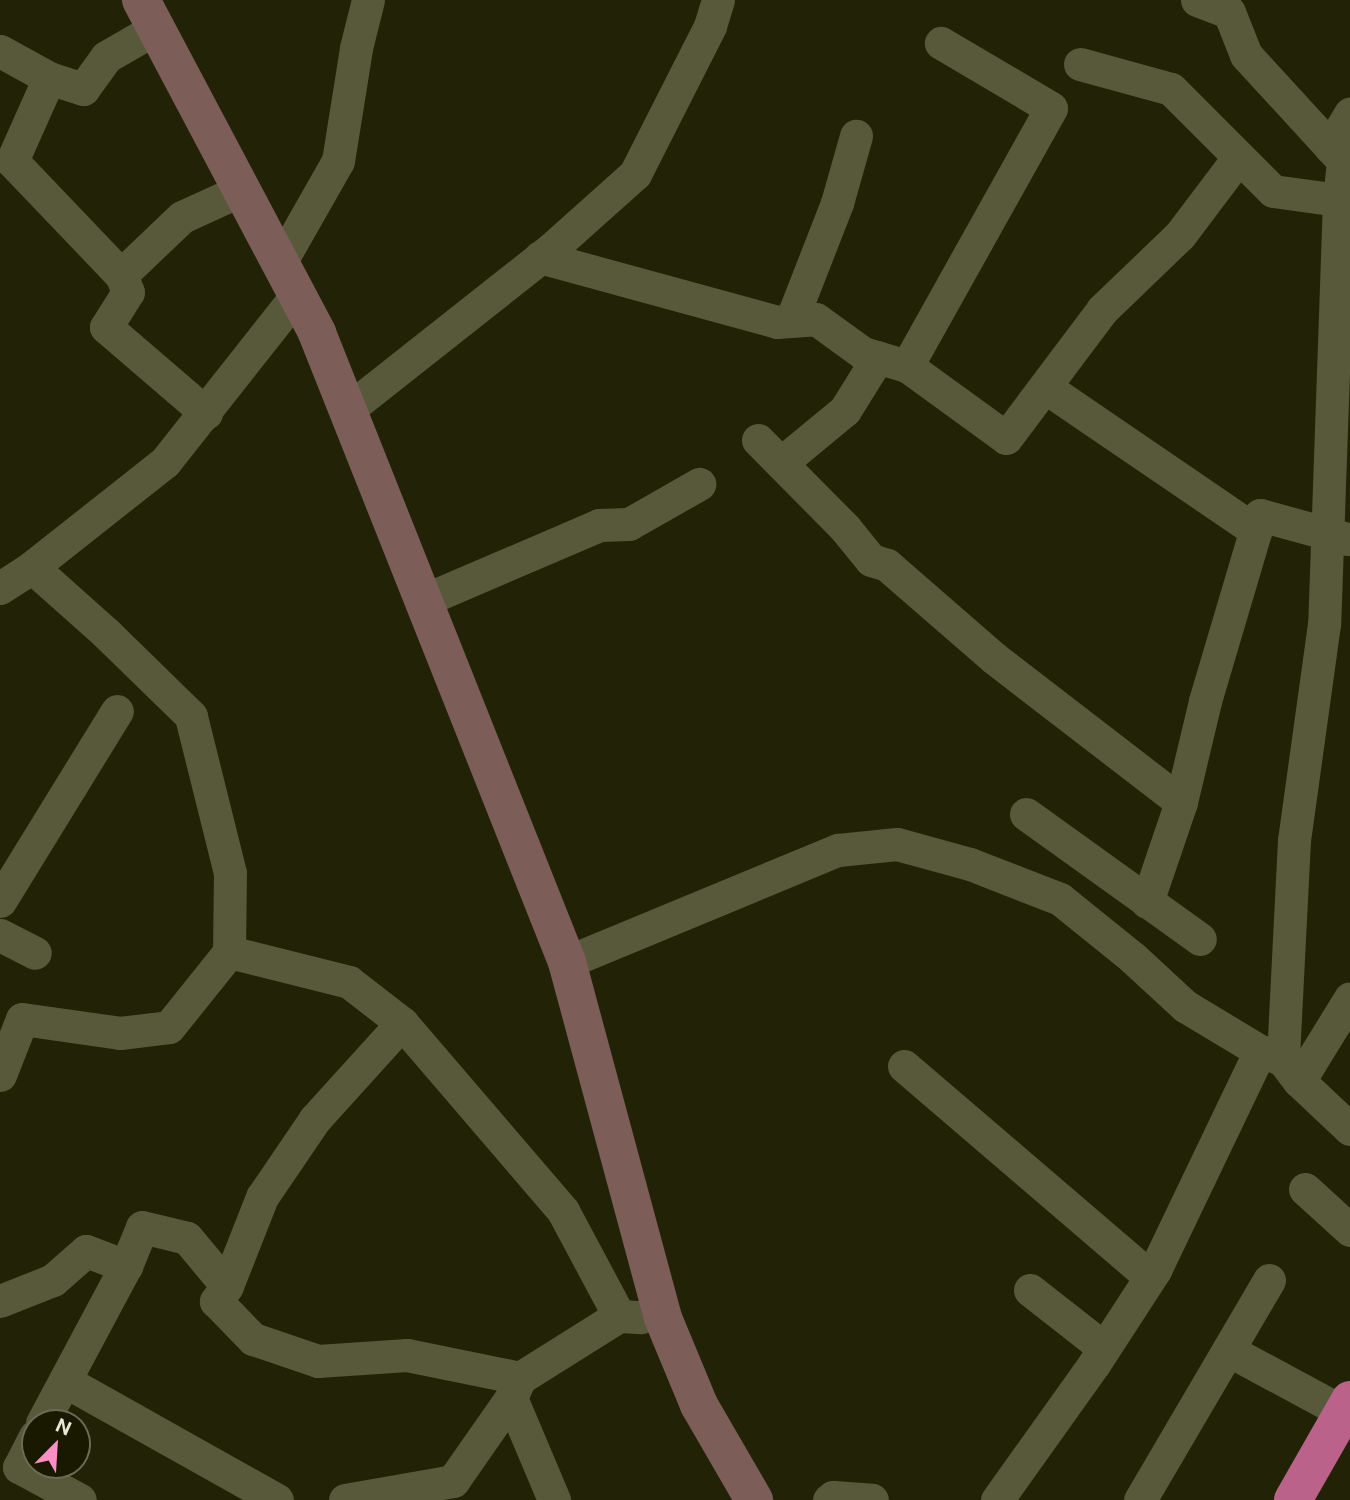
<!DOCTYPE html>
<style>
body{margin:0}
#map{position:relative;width:1350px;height:1500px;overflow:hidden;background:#222306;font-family:"Public Sans",sans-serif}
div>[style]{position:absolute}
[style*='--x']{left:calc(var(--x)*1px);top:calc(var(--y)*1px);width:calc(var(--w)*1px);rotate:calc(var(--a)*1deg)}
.minor>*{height:33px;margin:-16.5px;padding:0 16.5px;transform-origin:16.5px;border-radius:16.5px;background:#57593a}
.secondary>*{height:38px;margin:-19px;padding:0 19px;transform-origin:19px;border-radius:19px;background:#7c5d58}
.trunk>*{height:38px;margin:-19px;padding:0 19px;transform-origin:19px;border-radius:19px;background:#bb628a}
span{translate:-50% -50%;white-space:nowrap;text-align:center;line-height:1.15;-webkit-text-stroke:7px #191900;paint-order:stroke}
.north{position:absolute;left:21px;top:1409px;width:70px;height:70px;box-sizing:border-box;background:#191900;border:2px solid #6b6b56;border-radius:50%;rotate:24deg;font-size:19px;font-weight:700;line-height:28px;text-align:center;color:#e6e7d6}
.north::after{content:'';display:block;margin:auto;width:24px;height:32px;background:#fb8fc4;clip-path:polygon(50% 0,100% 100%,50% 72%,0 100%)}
</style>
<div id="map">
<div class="minor">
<i style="--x:1197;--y:0;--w:34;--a:21"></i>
<i style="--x:1229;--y:12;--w:46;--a:68.4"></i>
<i style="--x:1246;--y:55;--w:144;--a:47.5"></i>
<i style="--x:1343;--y:161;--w:39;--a:96"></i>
<i style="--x:1339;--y:200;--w:424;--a:92"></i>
<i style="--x:1324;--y:624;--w:218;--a:97.9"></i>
<i style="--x:1294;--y:840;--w:220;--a:92.9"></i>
<i style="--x:0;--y:51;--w:56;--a:28.9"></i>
<i style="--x:49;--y:78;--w:36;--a:18"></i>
<i style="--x:83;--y:89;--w:39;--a:-54"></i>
<i style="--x:106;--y:57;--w:58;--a:-30.1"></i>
<i style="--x:1080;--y:64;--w:94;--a:15.4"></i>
<i style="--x:1171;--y:89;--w:144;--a:45"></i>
<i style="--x:1273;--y:191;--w:67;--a:7.8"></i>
<i style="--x:49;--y:78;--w:91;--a:114"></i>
<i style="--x:12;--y:161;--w:158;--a:46.3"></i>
<i style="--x:1330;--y:147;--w:39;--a:-59"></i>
<i style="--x:540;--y:257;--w:246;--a:15.3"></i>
<i style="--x:777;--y:322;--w:39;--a:-4"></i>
<i style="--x:816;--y:319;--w:58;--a:35.9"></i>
<i style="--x:863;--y:353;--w:46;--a:16.5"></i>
<i style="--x:907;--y:366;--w:122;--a:36"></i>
<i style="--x:1006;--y:438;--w:160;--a:-53.1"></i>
<i style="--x:1102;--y:310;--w:108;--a:-43.9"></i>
<i style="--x:1180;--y:235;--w:96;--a:-53"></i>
<i style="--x:280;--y:263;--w:117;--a:-60.4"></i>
<i style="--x:338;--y:161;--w:114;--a:-80.9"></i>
<i style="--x:356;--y:48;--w:49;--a:-76"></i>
<i style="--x:791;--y:321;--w:127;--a:-68.7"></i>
<i style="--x:837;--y:203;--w:70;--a:-74.2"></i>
<i style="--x:907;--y:366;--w:295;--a:-60.8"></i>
<i style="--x:1051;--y:108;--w:128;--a:-149.4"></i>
<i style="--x:1045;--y:387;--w:255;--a:34.3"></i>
<i style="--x:346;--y:411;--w:261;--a:-38.3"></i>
<i style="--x:551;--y:249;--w:113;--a:-41.8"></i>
<i style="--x:635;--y:174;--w:166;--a:-63.1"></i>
<i style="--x:710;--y:26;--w:27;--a:-73"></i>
<i style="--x:206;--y:413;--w:132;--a:-139.3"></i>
<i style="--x:106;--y:327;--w:41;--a:-57.8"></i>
<i style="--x:128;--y:292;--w:18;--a:-112"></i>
<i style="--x:121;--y:275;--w:84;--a:-43.6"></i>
<i style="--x:182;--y:217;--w:65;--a:-24.6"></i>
<i style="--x:758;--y:440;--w:124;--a:45.3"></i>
<i style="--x:845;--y:528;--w:41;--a:50.9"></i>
<i style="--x:871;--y:560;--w:17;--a:17"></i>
<i style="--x:887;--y:565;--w:142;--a:41"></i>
<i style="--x:994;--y:658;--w:236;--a:37.6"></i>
<i style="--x:781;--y:463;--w:83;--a:-39.6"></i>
<i style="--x:845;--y:410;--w:62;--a:-58.1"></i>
<i style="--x:0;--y:588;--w:38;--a:-33"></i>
<i style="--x:32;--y:567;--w:169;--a:-38.3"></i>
<i style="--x:165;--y:462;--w:213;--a:-51.7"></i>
<i style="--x:422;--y:601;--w:193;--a:-23.2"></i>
<i style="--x:599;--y:525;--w:30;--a:-2"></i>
<i style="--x:629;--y:524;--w:81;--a:-29.7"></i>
<i style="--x:1026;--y:814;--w:214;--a:35.7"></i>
<i style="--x:0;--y:901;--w:223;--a:-58.4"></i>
<i style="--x:1147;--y:902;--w:106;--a:-71.2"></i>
<i style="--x:1181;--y:802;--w:104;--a:-76.6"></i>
<i style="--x:1205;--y:701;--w:194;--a:-73.5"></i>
<i style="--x:1260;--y:515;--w:91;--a:15.3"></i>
<i style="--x:0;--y:935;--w:39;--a:27"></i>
<i style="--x:229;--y:952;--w:124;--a:14"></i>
<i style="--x:349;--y:982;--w:67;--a:37.7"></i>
<i style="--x:402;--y:1023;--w:248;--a:49.4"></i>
<i style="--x:563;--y:1211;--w:119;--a:61.9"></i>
<i style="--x:619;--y:1316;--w:22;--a:3"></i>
<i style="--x:567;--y:962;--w:293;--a:-22.5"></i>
<i style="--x:838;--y:850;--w:59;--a:-5.8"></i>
<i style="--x:897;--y:844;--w:76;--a:15.3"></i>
<i style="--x:970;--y:864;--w:97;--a:21.3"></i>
<i style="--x:1060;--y:899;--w:94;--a:38.9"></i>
<i style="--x:1133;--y:958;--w:71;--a:42.7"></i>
<i style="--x:1185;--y:1006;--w:87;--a:31"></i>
<i style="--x:1260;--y:1051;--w:25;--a:21"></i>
<i style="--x:1283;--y:1060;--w:26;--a:53"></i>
<i style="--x:1299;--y:1081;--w:70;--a:43.3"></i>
<i style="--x:402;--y:1023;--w:130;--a:132.2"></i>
<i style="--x:315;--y:1119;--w:94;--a:124.2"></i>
<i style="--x:262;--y:1197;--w:96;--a:111.5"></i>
<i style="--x:227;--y:1286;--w:19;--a:126"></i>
<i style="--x:216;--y:1301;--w:53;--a:45.8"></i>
<i style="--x:253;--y:1339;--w:69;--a:18.7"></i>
<i style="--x:318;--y:1361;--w:89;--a:-3.9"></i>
<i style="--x:407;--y:1355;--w:115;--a:11.5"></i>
<i style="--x:520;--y:1378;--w:117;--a:-32.1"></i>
<i style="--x:904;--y:1066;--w:324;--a:40.6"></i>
<i style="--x:0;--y:1075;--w:60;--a:-68.6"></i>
<i style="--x:22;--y:1019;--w:99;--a:8.1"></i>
<i style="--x:120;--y:1033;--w:49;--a:-7"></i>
<i style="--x:169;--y:1027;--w:96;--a:-51.3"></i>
<i style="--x:229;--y:952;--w:79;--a:-89.3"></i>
<i style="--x:230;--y:873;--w:162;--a:-104"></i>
<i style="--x:191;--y:716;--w:119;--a:-135.7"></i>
<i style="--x:106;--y:633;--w:99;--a:-138.3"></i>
<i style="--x:1299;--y:1081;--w:97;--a:-58.4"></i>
<i style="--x:1305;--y:1189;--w:61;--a:42.3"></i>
<i style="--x:1030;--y:1290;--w:94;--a:38.1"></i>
<i style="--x:0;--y:1301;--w:57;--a:-21.6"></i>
<i style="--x:53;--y:1280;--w:44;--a:-41.3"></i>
<i style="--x:86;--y:1251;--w:43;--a:20.6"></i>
<i style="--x:1228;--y:1350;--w:131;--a:28.3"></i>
<i style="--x:65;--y:1381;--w:243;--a:29.3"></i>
<i style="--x:511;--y:1398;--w:111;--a:67.1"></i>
<i style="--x:42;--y:1423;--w:178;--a:-61.9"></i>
<i style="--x:126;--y:1266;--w:42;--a:-67.7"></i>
<i style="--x:142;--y:1227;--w:46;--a:13.7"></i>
<i style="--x:187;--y:1238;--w:62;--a:50.2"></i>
<i style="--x:35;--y:1436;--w:35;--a:117"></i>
<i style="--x:19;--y:1467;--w:69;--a:28.4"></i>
<i style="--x:345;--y:1500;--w:110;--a:-10"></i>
<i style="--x:453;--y:1481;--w:101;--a:-55.1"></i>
<i style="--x:511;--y:1398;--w:22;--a:-66"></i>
<i style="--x:829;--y:1500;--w:5;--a:-37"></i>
<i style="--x:833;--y:1497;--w:39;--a:4"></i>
<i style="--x:997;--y:1500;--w:167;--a:-54.5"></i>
<i style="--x:1094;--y:1364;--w:112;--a:-57"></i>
<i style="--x:1155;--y:1270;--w:243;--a:-64.4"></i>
<i style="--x:1140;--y:1500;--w:255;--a:-59.6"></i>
</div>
<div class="secondary">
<i style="--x:141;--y:0;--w:377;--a:62.1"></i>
<i style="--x:317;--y:333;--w:677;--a:68.32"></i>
<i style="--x:567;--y:962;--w:369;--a:74.9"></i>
<i style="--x:663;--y:1318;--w:94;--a:67.5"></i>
<i style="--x:699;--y:1405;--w:110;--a:59.9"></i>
</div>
<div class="trunk">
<i style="--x:1293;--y:1500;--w:115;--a:-60.3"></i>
</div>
<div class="north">N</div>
</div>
